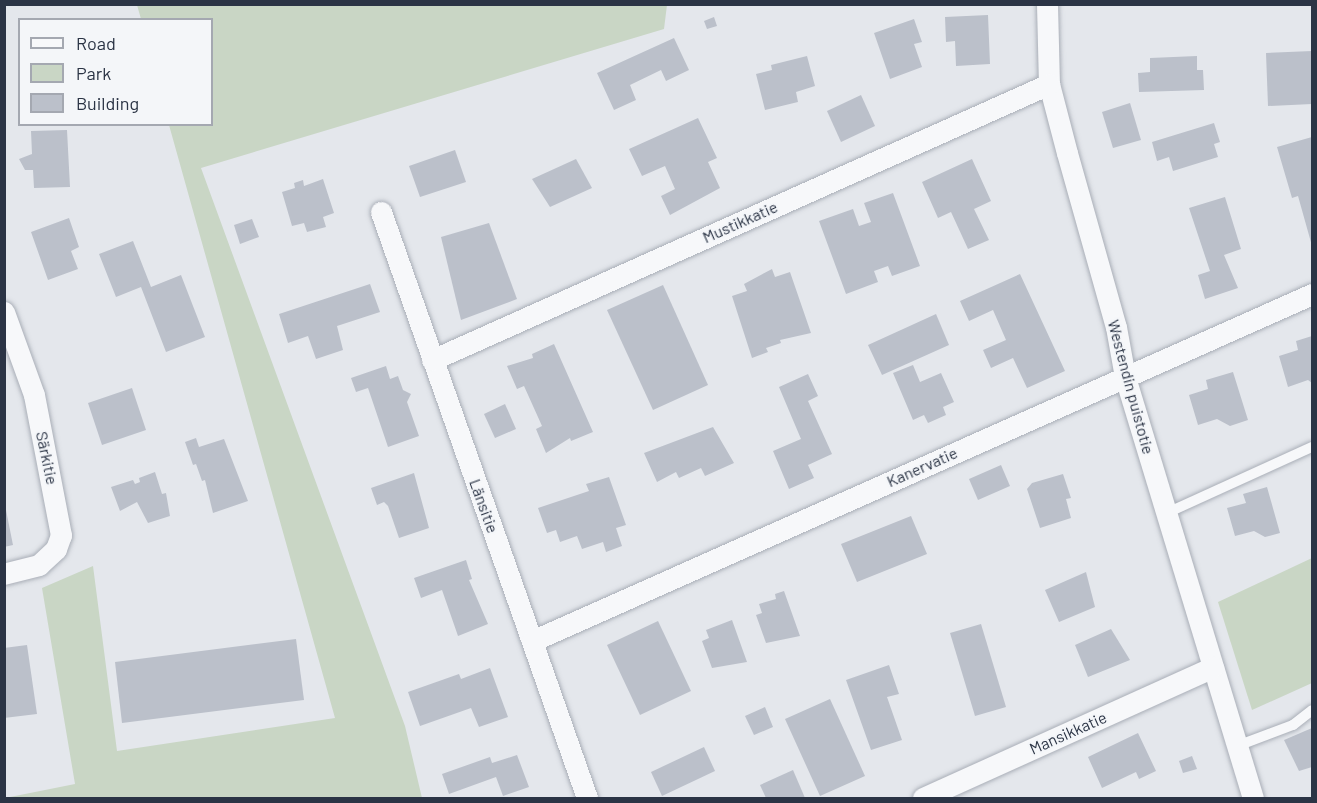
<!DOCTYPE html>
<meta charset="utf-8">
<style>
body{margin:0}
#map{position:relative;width:1317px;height:803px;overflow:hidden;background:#e4e7ec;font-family:Barlow,sans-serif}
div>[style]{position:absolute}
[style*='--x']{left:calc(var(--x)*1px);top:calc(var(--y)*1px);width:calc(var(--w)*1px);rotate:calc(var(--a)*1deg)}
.green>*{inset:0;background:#c9d6c5}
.building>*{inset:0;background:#bbc0ca}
.roads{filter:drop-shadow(0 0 2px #a9aeb7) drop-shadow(0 0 2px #a9aeb7)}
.lane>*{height:10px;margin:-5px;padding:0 5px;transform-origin:5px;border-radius:5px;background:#f7f8fa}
.street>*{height:21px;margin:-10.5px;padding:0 10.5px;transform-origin:10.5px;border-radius:10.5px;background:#f7f8fa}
span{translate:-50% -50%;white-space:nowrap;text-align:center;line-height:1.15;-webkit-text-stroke:4.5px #f4f6f9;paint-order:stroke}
.street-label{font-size:16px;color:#2b3445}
.frame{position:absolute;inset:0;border:6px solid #2b3445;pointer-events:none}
.legend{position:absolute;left:18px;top:18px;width:195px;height:108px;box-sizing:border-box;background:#f4f6f9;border:2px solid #a4a8b1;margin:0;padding:8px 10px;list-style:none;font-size:18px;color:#2b3445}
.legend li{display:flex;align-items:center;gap:12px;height:30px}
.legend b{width:30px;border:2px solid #a4a8b1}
</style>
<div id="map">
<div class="green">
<i style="clip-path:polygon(137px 5px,667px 5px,664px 29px,201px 168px,405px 726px,422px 798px,5px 798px,75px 784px,42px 588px,93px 566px,117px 751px,335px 718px,169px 125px,212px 124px,212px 20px,141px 19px)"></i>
<i style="clip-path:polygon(1312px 558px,1312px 683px,1252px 710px,1218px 602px)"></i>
</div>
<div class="building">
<i style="clip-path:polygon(988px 15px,990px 64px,956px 66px,955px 41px,946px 42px,945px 17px)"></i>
<i style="clip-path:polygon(714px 17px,717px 26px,707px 29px,704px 21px)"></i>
<i style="clip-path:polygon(914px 19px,922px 42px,914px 44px,922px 67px,890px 79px,874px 33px)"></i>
<i style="clip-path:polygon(674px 38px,689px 70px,666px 81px,661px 70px,630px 85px,636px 100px,614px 110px,597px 73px)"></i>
<i style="clip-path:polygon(1312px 51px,1312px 104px,1268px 106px,1266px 53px)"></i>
<i style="clip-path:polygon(807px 56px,815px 86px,796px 92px,798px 102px,765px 110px,756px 74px,772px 70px,771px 65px)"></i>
<i style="clip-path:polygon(1197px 56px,1197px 70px,1203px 70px,1204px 90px,1139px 92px,1138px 73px,1150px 72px,1150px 58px)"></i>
<i style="clip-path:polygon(861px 95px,875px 126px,841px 142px,827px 111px)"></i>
<i style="clip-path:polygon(1130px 103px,1141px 140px,1113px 148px,1102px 112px)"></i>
<i style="clip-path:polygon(698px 118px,717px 158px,708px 162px,720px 188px,670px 215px,661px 196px,675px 189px,665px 166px,642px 176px,629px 149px)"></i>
<i style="clip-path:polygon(1214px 123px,1220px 142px,1214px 144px,1218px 157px,1173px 171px,1169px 157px,1157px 161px,1152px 142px)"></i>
<i style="clip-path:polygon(67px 130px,70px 187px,34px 188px,33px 170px,25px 170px,19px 159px,32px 154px,31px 131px)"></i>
<i style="clip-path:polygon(1312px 137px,1312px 246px,1298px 196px,1292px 198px,1277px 147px)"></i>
<i style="clip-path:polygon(455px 150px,466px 182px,420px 197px,409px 166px)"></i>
<i style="clip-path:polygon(576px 159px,592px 188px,550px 207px,532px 179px)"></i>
<i style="clip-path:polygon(972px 159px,991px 201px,974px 209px,989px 240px,968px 249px,951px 212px,938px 218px,922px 182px)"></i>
<i style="clip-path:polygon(323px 179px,334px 213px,323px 217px,326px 227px,307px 232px,304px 223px,292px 226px,282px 192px,295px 188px,294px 183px,303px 180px,304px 186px)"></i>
<i style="clip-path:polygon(893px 193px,920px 266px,892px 276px,888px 266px,874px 271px,878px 282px,846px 294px,819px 221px,853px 209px,859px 226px,871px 222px,864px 203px)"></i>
<i style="clip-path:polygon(1225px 197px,1241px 249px,1224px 255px,1238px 288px,1205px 299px,1198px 275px,1210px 271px,1189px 208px)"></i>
<i style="clip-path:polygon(69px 218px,79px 247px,71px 251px,78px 269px,48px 280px,31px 232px)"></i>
<i style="clip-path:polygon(252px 219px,259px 237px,240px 244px,234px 225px)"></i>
<i style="clip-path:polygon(489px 223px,517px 299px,461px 320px,441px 237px)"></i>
<i style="clip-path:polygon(133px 241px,151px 287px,181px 275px,205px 337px,166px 352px,141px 287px,116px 297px,99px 254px)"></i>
<i style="clip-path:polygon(772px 269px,775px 277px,790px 272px,811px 333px,780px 340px,781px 343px,766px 348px,768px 352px,752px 358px,732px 296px,747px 291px,744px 284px)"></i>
<i style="clip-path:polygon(1020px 274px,1065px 371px,1027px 388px,1013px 358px,991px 368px,983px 350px,1006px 340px,993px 310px,969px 321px,960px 301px)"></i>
<i style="clip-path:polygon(370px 284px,380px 312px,337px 326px,343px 350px,316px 359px,308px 336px,288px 343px,279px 314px)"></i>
<i style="clip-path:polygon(663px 285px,708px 385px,653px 410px,607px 310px)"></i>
<i style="clip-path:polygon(936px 314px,949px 345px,882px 375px,868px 345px)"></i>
<i style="clip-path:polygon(1312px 336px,1312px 383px,1308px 380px,1288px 387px,1279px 356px,1298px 350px,1296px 341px)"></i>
<i style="clip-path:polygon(554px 344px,593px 432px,571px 441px,570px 438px,546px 453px,536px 429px,542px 426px,524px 386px,517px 389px,507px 366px,533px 358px,532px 354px)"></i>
<i style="clip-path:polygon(913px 365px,920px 382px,941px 373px,954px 402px,943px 407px,946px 415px,928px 423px,924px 415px,913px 420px,893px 373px)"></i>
<i style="clip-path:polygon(386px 366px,390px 379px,398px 376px,403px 390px,411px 394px,407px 402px,419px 436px,388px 447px,368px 388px,356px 392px,351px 378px)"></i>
<i style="clip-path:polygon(1233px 372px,1248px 420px,1230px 426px,1217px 419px,1198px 425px,1189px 395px,1208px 389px,1206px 380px)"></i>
<i style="clip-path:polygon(808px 374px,818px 396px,808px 401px,832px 454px,808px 465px,814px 478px,789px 489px,773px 451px,801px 439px,779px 387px)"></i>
<i style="clip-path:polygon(132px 388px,146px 430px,102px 445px,88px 403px)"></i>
<i style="clip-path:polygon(505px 404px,516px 429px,495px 438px,484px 414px)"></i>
<i style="clip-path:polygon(713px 427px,734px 463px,705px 476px,701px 468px,679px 478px,676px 472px,657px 482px,644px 453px)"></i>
<i style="clip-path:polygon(196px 438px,199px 447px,224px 439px,248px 501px,213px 513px,205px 480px,202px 481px,196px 464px,193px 465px,185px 442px)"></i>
<i style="clip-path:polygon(1001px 465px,1010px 486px,978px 500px,969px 479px)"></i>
<i style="clip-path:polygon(155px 472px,162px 494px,166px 493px,170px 516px,148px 523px,137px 502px,120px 511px,111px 487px,133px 480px,135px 484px,140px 482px,139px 478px)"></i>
<i style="clip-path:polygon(414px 473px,429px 528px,399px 538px,388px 506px,384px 502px,377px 505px,371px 488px)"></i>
<i style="clip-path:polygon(1063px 474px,1071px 498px,1066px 499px,1071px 518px,1040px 528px,1027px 489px,1032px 483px)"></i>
<i style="clip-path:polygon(609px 477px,626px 525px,616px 528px,622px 546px,606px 552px,603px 542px,582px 549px,577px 536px,560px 542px,556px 530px,547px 533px,538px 508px,589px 491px,586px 484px)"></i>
<i style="clip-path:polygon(1267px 487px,1280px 533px,1265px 537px,1254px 531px,1235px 536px,1227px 508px,1246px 503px,1243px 494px)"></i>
<i style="clip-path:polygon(4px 500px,13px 545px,4px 547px)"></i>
<i style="clip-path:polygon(911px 516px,927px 554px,857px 582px,841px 544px)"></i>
<i style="clip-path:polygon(466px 560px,472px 579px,469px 580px,488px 624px,458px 636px,442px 590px,421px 598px,414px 578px)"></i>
<i style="clip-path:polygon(1086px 572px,1095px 607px,1059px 622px,1045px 590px)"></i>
<i style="clip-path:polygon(784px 591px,800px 636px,766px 643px,756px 615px,762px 613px,759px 604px,776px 599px,775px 594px)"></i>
<i style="clip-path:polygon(732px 620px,747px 662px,712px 668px,702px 641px,709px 638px,706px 630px)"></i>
<i style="clip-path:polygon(658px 621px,691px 691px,640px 715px,607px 645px)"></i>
<i style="clip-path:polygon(981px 624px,1006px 707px,975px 716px,950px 633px)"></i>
<i style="clip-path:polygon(1111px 629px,1130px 660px,1088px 677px,1075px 645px)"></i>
<i style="clip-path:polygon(296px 639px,304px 700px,122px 723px,115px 662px)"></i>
<i style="clip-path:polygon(27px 645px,37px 714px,4px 718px,4px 648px)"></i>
<i style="clip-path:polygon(889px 665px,899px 694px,887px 697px,902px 740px,871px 750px,846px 680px)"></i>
<i style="clip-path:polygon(490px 668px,508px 717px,479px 727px,471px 708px,420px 726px,408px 692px,459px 674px,461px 679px)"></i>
<i style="clip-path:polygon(830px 699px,865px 776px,820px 796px,785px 719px)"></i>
<i style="clip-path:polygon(765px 707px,773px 727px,754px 735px,745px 716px)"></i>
<i style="clip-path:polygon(1312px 728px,1312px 767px,1299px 771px,1284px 740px)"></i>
<i style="clip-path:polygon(1138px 733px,1156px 771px,1139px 779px,1136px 772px,1102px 788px,1088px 757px)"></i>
<i style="clip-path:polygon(704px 747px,715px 771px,662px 796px,651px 772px)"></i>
<i style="clip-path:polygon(517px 755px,529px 787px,503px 796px,496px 777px,449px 794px,442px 774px,490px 757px,492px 763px)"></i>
<i style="clip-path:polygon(1192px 756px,1197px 769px,1183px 773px,1179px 761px)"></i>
<i style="clip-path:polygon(793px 770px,805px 798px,766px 798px,760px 785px)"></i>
</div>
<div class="roads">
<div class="lane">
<i style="--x:1167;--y:513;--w:159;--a:-24.5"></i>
<i style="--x:1237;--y:746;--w:60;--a:-20.6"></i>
<i style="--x:1293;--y:725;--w:24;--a:-38"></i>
</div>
<div class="street">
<i style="--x:1047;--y:4;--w:80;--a:88.6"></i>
<i style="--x:1049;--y:84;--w:71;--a:75.4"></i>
<i style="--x:1067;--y:153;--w:181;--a:74.3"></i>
<i style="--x:1116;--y:327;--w:51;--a:79.8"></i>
<i style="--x:1125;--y:377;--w:440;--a:73.1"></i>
<i style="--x:381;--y:212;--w:621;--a:70.63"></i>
<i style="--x:4;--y:312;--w:88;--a:70.1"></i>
<i style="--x:34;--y:395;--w:143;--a:79.1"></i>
<i style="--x:61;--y:535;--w:15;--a:110"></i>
<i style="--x:56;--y:549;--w:23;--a:137"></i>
<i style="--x:39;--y:565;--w:36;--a:166"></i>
<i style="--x:432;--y:360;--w:676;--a:-24.1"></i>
<i style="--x:532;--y:641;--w:854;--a:-23.98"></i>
<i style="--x:923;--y:798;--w:318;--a:-24.3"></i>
</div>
</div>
<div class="street-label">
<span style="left:740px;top:222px;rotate:-24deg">Mustikkatie</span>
<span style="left:1131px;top:387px;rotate:75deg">Westendin puistotie</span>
<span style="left:47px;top:458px;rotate:78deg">Särkitie</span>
<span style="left:922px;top:467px;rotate:-24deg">Kanervatie</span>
<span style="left:484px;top:506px;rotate:70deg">Länsitie</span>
<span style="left:1068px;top:733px;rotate:-24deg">Mansikkatie</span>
</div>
<div class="frame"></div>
<ul class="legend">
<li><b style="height:8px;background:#f7f8fa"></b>Road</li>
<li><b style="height:16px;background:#c9d6c5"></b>Park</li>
<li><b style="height:16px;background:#bbc0ca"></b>Building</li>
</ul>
</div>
